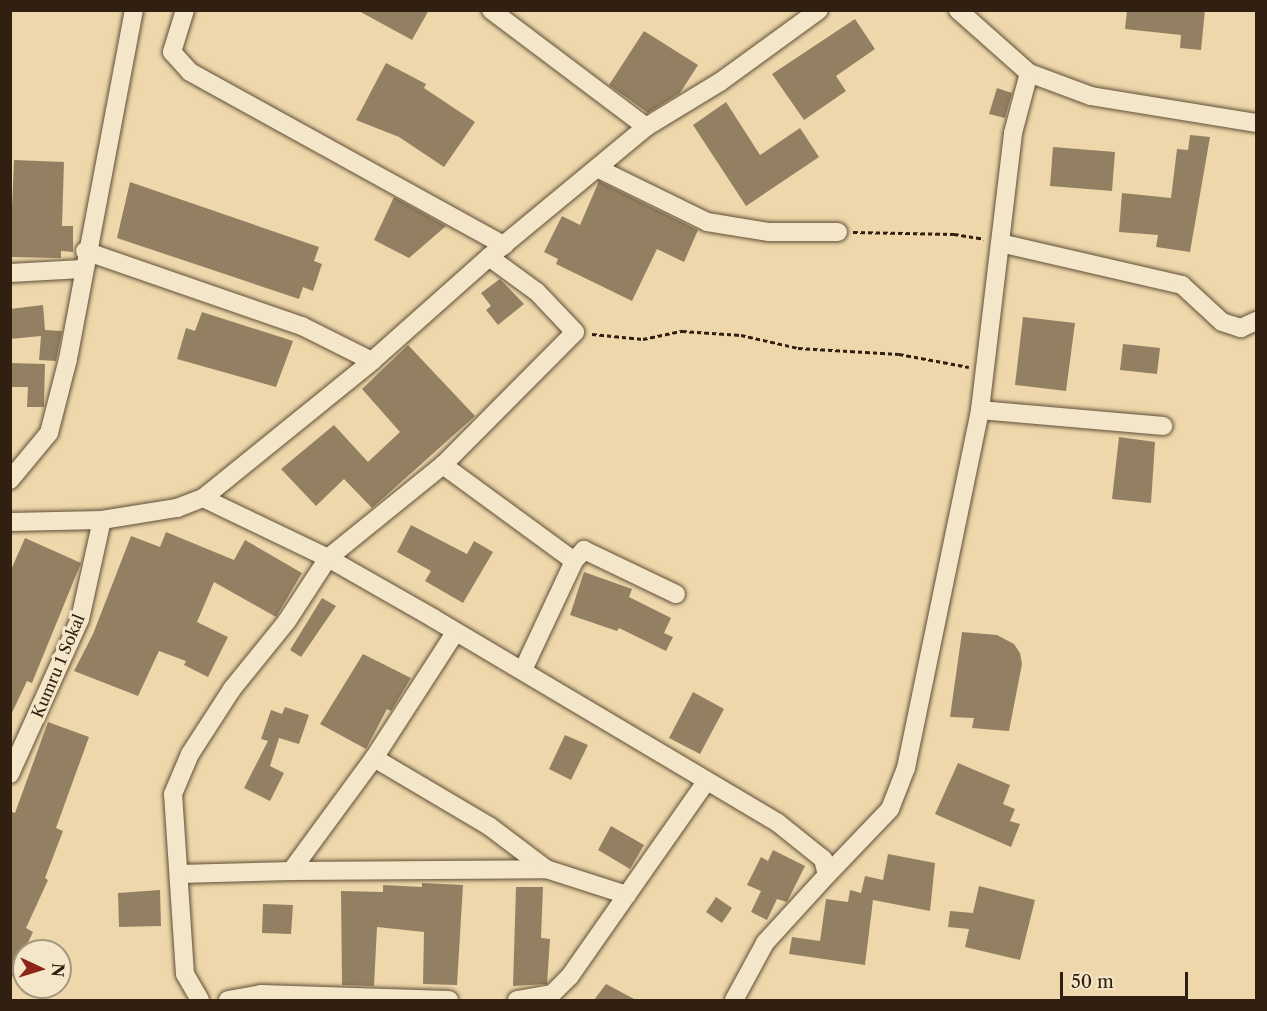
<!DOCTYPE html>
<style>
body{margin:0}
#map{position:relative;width:1267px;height:1011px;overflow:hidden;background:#eed8ab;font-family:"Libre Caslon Text",serif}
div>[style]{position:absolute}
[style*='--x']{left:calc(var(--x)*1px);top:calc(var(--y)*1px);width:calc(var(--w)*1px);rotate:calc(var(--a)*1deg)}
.building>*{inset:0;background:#938062}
.path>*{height:3px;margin-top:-1.5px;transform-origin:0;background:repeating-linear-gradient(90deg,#312012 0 4.5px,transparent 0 7.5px)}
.roads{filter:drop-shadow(0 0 2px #604e38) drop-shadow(0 0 2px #604e38)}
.minor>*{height:18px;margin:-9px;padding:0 9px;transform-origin:9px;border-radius:9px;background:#f4e6c8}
span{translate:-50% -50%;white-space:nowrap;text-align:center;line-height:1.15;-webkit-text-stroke:6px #f4e6c8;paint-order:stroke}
.street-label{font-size:16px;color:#312012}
.frame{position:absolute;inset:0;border:12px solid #312012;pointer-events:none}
.north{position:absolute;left:12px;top:939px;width:60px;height:60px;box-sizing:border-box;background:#f4e6c8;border:2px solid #a6977f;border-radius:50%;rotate:94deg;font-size:16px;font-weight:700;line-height:24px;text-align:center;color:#312012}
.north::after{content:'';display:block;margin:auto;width:21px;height:27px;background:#8f2418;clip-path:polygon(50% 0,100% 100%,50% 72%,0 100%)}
.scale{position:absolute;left:1060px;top:972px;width:128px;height:27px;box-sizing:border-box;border:3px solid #312012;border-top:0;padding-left:8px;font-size:18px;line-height:21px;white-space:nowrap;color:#312012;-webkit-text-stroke:4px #f4e6c8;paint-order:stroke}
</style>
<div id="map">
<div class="building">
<i style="clip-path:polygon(357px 10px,429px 10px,412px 40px)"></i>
<i style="clip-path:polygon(1127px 10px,1205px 10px,1201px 50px,1180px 48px,1181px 35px,1125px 29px)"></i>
<i style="clip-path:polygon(855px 19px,875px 49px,836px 76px,846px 91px,804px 120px,772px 74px)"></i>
<i style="clip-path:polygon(644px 31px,698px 65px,680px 93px,648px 113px,609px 85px)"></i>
<i style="clip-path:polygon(386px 63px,426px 84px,424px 88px,475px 122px,444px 167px,399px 137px,356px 120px)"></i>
<i style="clip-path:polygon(997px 88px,1012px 93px,1005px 118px,989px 114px)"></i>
<i style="clip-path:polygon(726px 102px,760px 155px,800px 128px,819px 157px,746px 206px,693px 125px)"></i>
<i style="clip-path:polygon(1190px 135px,1210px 137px,1190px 252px,1156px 247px,1158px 235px,1119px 232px,1122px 193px,1171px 198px,1177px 149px,1188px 150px)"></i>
<i style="clip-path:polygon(1053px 147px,1115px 152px,1112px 191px,1050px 186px)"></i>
<i style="clip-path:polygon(14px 160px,64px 162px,62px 226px,73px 226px,73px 252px,61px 251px,61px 258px,10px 257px)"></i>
<i style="clip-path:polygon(599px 181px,698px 230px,684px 262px,657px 249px,632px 301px,556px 264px,558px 259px,544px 252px,562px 216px,580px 225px)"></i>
<i style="clip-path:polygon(130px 182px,319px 247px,314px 261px,322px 264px,313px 291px,303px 287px,299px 299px,117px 238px)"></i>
<i style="clip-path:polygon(394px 197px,446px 226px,409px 258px,374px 240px)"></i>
<i style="clip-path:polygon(500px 279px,524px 304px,498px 325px,486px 310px,491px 306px,481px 293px)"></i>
<i style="clip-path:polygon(43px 305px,45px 330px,62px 331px,56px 361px,39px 360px,41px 336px,10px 339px,10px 309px)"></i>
<i style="clip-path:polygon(202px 312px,293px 341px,276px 387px,177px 359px,186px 328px,195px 331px)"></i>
<i style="clip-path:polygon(1023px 317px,1075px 323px,1066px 391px,1015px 385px)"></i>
<i style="clip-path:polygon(1123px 344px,1160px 348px,1157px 374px,1120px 370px)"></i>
<i style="clip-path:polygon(408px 345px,475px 416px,372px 508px,344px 479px,316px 506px,281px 469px,334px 425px,368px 462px,400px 432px,362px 389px)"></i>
<i style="clip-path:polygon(10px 363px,45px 364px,44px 407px,27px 407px,28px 387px,10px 387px)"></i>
<i style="clip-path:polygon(1119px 437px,1155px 442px,1151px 503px,1112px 499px)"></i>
<i style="clip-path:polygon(411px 525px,467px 554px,474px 541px,493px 552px,463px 603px,425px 581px,431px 571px,397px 552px)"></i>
<i style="clip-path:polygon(166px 532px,234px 560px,245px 540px,302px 573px,276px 617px,214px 582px,197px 622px,228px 637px,208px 677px,184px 665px,186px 661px,159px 651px,138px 696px,74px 671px,93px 634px,131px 536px,160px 547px)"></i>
<i style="clip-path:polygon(25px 538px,81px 563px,32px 683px,27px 681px,10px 717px,10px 572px)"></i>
<i style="clip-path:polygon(584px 572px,632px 589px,629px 597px,671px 618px,664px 633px,673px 637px,666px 651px,619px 628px,617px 631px,570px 615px)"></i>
<i style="clip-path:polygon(322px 598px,336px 606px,301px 657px,290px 650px)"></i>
<i style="clip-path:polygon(962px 632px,997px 635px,1014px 644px,1020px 653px,1022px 664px,1009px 731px,972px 728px,974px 718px,950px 717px)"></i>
<i style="clip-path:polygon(363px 654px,411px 678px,391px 711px,387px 709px,366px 749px,320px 724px)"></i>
<i style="clip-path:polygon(693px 692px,724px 709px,700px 754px,669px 738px)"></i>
<i style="clip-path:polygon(285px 707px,309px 715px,299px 744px,279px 738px,270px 766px,284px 773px,270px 801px,244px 788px,268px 741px,261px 739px,271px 710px,282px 714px)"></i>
<i style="clip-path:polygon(48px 722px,89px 737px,56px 828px,63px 831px,45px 878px,48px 880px,26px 928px,33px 932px,10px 982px,10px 811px,15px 813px)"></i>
<i style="clip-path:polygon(565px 735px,588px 745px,571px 780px,549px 769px)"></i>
<i style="clip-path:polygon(958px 763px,1010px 785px,1003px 804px,1015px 809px,1010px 821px,1020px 824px,1011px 847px,935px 814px)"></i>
<i style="clip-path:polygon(611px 826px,644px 845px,630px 869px,598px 850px)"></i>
<i style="clip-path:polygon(773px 850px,805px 866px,787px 902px,777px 899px,767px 920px,751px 912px,761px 891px,747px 885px,761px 857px,768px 861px)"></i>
<i style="clip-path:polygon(888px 854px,935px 863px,930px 911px,873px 900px,865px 965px,789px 954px,792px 937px,820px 941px,826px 899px,848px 902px,850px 890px,861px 893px,865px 876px,883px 880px)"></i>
<i style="clip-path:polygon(422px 883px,463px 885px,457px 985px,423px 984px,424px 932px,377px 927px,374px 986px,342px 985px,341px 891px,383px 892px,383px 885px,422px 887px)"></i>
<i style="clip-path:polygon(979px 886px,1035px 900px,1020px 960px,965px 947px,969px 929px,948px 927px,950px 911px,973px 913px)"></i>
<i style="clip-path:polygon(516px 887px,543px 887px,541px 938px,550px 939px,547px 984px,513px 986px)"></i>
<i style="clip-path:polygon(160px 890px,161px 926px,119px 927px,118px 893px)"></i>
<i style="clip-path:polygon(716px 897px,732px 908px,722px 923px,706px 912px)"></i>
<i style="clip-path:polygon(263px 904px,293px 905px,291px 934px,262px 933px)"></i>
<i style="clip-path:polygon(606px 984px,636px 1000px,594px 1000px)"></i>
</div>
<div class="path">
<i style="--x:853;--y:232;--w:101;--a:1.1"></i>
<i style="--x:954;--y:234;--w:30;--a:9"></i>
<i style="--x:592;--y:334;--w:51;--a:5.6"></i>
<i style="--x:643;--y:339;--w:40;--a:-12"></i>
<i style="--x:682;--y:331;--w:59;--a:3.9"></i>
<i style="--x:741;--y:335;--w:58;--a:12.8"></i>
<i style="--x:798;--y:348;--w:101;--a:3.4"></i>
<i style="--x:899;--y:354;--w:71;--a:10.5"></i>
</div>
<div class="roads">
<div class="minor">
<i style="--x:185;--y:10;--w:44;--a:107.2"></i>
<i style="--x:172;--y:52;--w:27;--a:48"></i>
<i style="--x:190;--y:72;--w:359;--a:28.9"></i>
<i style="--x:491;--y:10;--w:194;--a:37"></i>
<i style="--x:958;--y:10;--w:95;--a:41.6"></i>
<i style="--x:1029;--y:73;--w:66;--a:20.4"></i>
<i style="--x:1091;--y:96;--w:167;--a:9.3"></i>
<i style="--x:599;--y:169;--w:120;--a:26.1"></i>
<i style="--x:707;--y:222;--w:63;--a:9.2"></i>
<i style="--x:769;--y:232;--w:69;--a:0"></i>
<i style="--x:1000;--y:243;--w:187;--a:13"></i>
<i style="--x:1182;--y:285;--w:54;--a:42.8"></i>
<i style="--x:1222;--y:322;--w:20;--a:18"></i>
<i style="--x:1241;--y:328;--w:17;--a:-25"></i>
<i style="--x:85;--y:251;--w:230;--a:19.1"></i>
<i style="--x:302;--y:326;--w:78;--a:26.6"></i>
<i style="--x:10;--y:273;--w:72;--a:-3.2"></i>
<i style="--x:980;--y:410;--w:184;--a:5"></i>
<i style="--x:443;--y:465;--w:162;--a:36.2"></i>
<i style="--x:10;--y:480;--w:61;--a:-50.3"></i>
<i style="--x:49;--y:433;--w:76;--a:-75.6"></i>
<i style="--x:68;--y:359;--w:355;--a:-79.3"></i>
<i style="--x:203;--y:498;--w:139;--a:25.6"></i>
<i style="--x:328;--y:558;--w:121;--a:29.7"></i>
<i style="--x:433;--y:618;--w:401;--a:30.7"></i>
<i style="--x:778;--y:823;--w:58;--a:38.7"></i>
<i style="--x:823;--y:859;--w:16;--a:76"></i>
<i style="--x:827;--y:875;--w:92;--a:132.4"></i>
<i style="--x:765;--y:943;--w:65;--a:118.5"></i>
<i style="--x:10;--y:522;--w:92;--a:-1.2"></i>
<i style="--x:102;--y:520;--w:76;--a:-9.1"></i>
<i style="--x:177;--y:508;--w:28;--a:-21"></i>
<i style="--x:203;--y:498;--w:218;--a:-39"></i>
<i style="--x:372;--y:361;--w:157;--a:-41.6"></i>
<i style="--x:489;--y:257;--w:204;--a:-39.6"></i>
<i style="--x:646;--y:127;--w:87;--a:-31.3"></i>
<i style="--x:720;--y:82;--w:122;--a:-36"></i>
<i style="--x:523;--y:670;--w:120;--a:-64.9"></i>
<i style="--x:574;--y:561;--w:15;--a:-48"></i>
<i style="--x:584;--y:550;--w:102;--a:25.6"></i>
<i style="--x:374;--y:758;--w:134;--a:30.6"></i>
<i style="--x:489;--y:826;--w:71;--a:37"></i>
<i style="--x:10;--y:774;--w:170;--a:-65.7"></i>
<i style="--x:80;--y:619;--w:101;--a:-77.5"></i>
<i style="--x:291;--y:871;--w:255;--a:-0.4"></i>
<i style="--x:546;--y:869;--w:85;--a:17.8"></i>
<i style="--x:179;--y:874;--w:112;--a:-1.5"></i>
<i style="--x:291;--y:871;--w:140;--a:-53.7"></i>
<i style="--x:374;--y:758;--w:149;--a:-57.1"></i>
<i style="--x:827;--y:875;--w:91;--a:-46.3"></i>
<i style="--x:890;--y:809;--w:44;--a:-68.7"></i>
<i style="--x:906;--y:768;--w:366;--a:-78.3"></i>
<i style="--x:980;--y:410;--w:279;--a:-83.2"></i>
<i style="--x:1013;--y:133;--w:62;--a:-75.1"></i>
<i style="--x:200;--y:1000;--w:30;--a:-120"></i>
<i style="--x:185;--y:974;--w:180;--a:-93.8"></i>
<i style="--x:173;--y:794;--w:43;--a:-67"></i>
<i style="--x:190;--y:754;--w:77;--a:-57.1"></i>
<i style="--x:232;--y:689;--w:87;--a:-51"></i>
<i style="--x:287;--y:621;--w:75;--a:-56.9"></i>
<i style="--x:328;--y:558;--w:148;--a:-39"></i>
<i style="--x:443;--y:465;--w:187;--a:-45.2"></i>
<i style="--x:575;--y:332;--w:55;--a:-133.5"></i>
<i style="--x:537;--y:292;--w:59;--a:-143.9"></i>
<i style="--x:228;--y:1000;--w:34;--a:-10"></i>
<i style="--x:261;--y:994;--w:188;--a:1.8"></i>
<i style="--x:517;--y:1000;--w:36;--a:-10"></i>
<i style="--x:552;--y:994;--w:25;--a:-45"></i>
<i style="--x:570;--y:976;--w:236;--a:-55"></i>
</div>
</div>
<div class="street-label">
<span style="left:58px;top:666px;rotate:-67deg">Kumru 1 Sokal</span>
</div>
<div class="frame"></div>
<div class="north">N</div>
<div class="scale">50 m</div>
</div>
